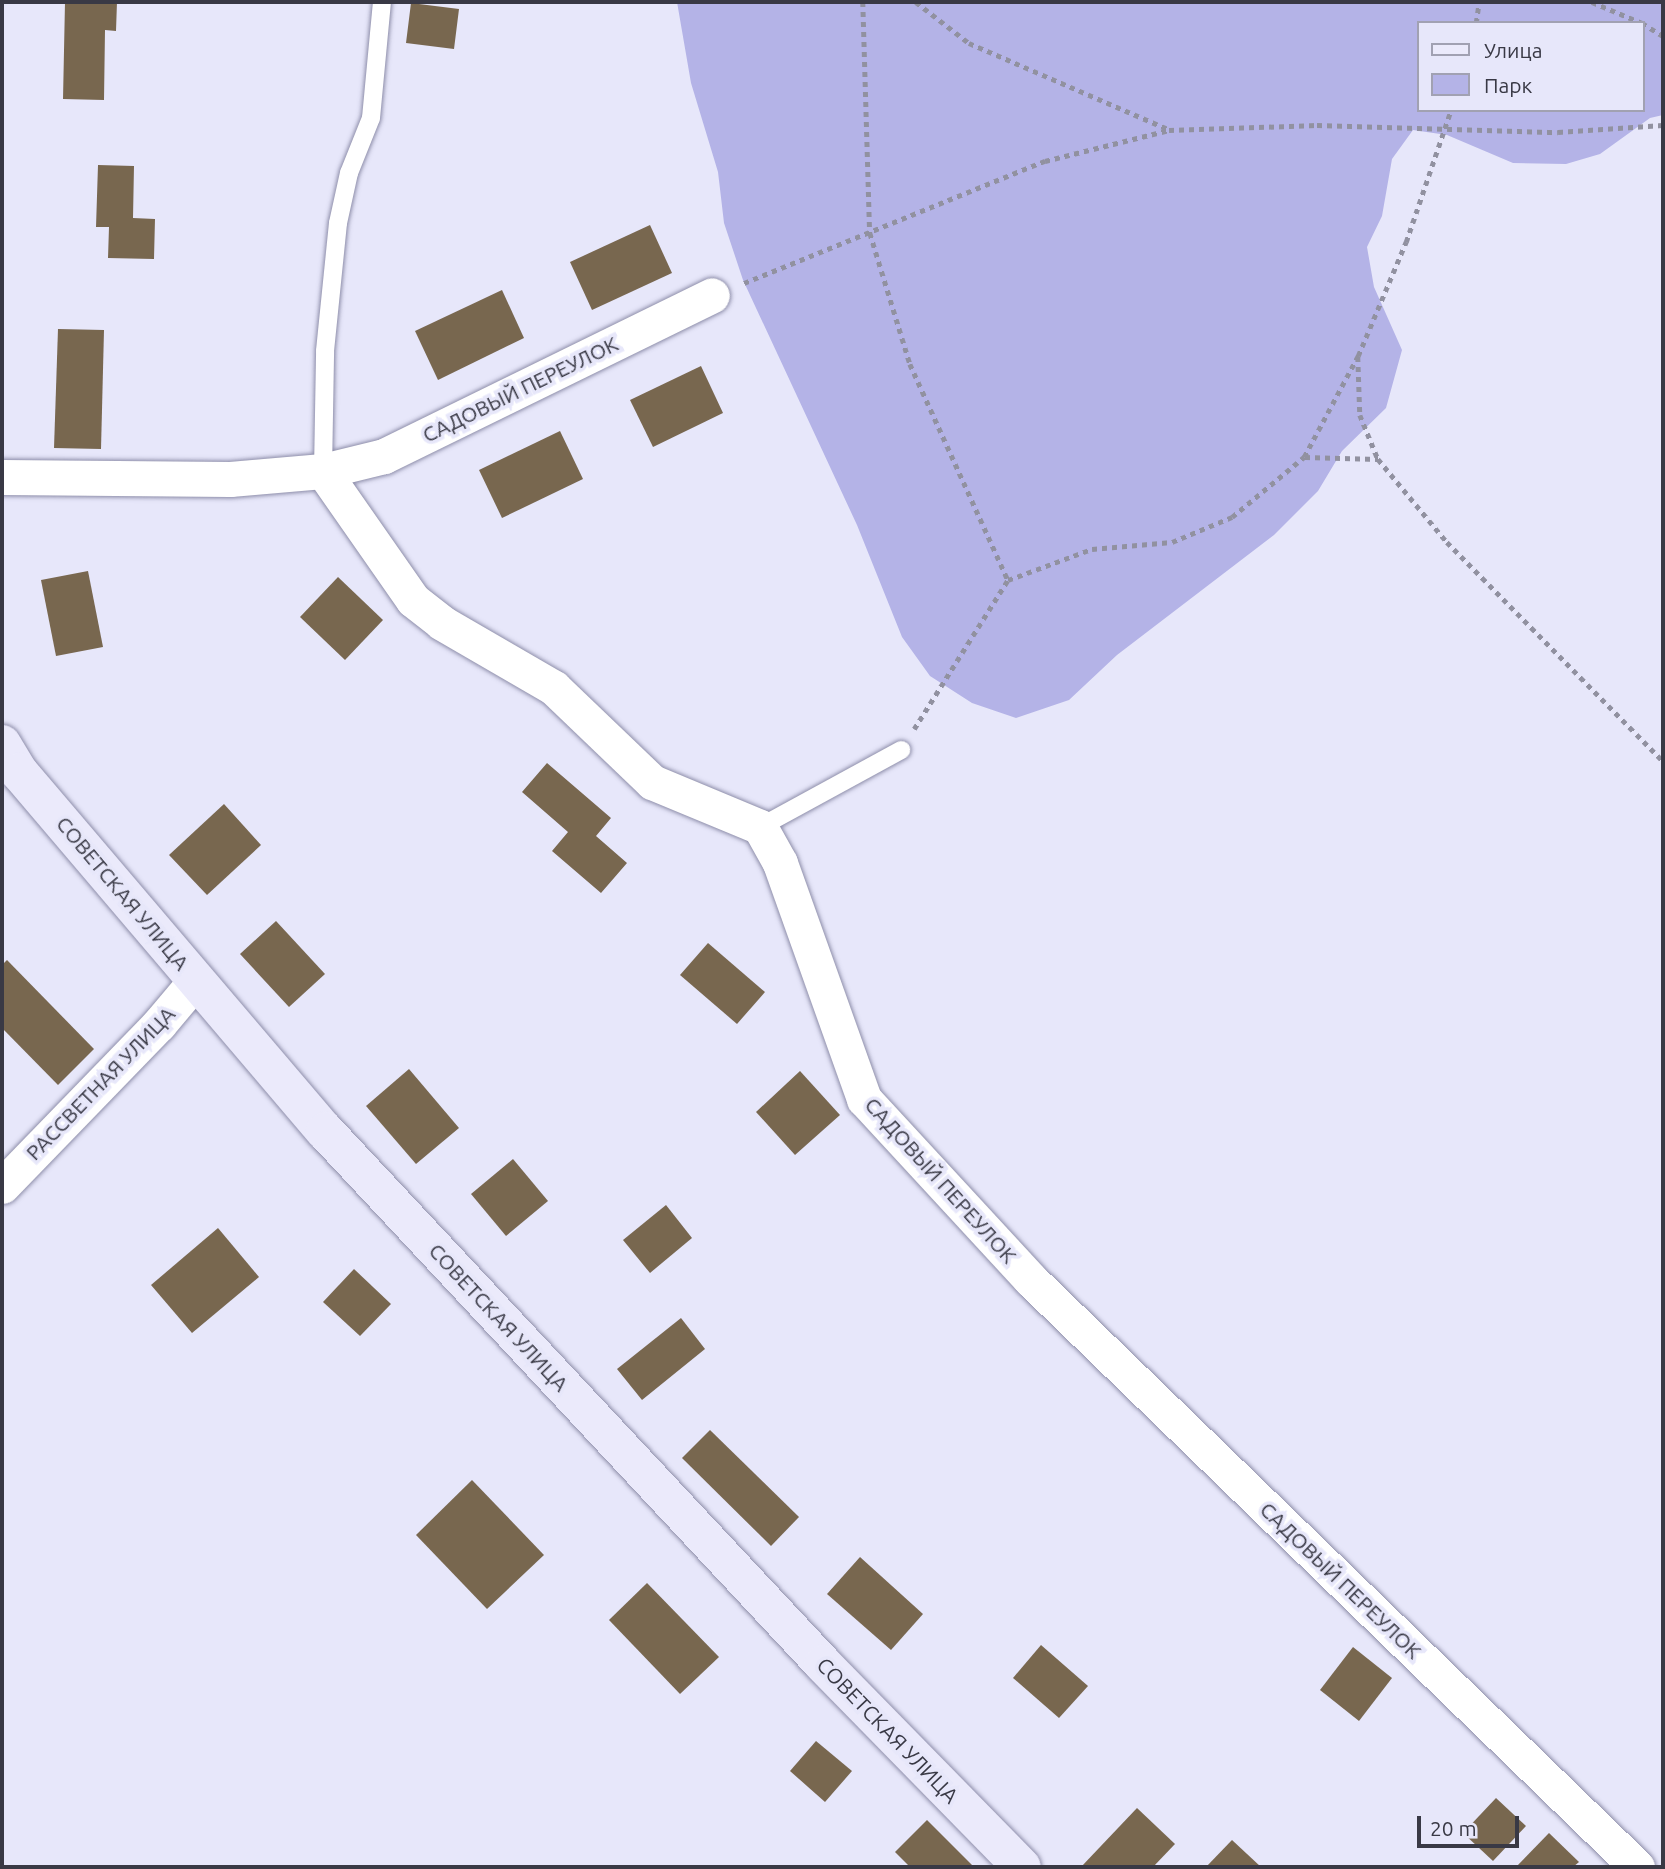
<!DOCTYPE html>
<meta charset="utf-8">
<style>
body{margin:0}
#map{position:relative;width:1665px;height:1869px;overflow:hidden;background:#e7e7fa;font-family:Ubuntu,sans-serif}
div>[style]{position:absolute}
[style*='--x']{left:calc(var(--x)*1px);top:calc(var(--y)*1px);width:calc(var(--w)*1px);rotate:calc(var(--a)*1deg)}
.green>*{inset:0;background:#b4b3e7}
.building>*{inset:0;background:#78674f}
.path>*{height:4.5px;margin-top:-2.25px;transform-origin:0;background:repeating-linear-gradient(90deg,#9191a0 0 5px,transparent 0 10px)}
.roads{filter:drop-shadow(0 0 2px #8e8eaa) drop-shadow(0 0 2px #8e8eaa)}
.lane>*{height:18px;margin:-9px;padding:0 9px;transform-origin:9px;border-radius:9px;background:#fff}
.street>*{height:35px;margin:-17.5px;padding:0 17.5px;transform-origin:17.5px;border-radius:17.5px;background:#fff}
.secondary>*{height:38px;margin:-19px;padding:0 19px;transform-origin:19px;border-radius:19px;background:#ebeafb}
span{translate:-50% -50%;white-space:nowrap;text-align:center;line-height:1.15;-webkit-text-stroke:7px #e7e7fa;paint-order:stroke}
.street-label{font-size:21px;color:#393945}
.frame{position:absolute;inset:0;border:4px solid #393945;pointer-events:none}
.legend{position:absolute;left:1417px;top:21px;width:228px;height:91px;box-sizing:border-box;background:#e7e7fa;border:2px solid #a1a1b2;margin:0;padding:9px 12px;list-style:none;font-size:21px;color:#393945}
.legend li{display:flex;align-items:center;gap:14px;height:35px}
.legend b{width:35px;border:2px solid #a1a1b2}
.scale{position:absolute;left:1417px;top:1816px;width:102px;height:32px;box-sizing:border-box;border:4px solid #393945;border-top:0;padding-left:9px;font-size:21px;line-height:24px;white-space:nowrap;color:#393945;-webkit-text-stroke:5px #e7e7fa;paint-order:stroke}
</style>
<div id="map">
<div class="green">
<i style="clip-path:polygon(evenodd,677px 2px,1663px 2px,1663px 115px,1650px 118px,1600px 154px,1566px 164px,1513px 163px,1447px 135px,1413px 130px,1392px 159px,1382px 216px,1367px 247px,1374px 287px,1402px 350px,1386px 408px,1342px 451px,1318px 491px,1274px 535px,1117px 655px,1069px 700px,1016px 718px,972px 703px,930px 676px,902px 637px,857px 525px,743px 280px,724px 223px,718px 172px,691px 83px,677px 2px,1418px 23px,1642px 23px,1642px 110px,1418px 110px,1418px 23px)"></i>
</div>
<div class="building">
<i style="clip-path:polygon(65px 2px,117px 2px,116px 31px,105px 30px,104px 100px,63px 99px)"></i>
<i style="clip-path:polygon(411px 3px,459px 9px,454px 49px,406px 43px)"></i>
<i style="clip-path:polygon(98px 165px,134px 166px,133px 218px,155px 219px,154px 259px,108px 258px,109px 227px,96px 227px)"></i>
<i style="clip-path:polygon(650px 225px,672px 273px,592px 310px,570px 262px)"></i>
<i style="clip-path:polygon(502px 290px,524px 338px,438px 380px,415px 331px)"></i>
<i style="clip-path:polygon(58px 329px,104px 330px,101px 449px,54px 448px)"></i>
<i style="clip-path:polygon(701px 366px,723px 413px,653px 447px,630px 400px)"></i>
<i style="clip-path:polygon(560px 431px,583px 479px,502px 518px,479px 470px)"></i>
<i style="clip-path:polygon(88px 571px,103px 647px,56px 656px,41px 580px)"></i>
<i style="clip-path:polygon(338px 577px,383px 620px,345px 660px,300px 617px)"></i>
<i style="clip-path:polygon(547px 763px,611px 818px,596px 836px,627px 863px,601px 893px,552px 851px,568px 832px,522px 792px)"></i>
<i style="clip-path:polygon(224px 804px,261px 845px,207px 895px,169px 855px)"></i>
<i style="clip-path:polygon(276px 921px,325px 974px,289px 1007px,240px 954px)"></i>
<i style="clip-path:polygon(708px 943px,765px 992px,737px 1024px,680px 975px)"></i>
<i style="clip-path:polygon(7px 960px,94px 1049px,58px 1085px,2px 1028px,2px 965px)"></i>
<i style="clip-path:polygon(409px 1069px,459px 1128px,416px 1164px,366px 1106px)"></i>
<i style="clip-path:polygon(800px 1071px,840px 1115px,795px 1155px,756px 1112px)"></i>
<i style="clip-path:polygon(513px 1159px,548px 1201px,506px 1236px,471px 1194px)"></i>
<i style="clip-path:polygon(666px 1205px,692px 1238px,650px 1273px,623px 1240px)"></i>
<i style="clip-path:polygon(218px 1228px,259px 1277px,192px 1333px,151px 1285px)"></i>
<i style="clip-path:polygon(354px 1269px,391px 1304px,360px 1336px,323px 1302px)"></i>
<i style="clip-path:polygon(681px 1318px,705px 1349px,642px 1400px,617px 1369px)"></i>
<i style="clip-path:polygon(710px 1430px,799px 1517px,771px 1546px,682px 1458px)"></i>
<i style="clip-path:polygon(472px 1480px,544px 1555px,487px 1609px,416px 1535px)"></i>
<i style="clip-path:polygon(860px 1557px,923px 1614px,891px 1650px,827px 1594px)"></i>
<i style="clip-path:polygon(647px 1583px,719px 1657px,680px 1694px,609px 1620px)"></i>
<i style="clip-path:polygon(1041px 1645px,1088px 1686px,1059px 1718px,1013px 1678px)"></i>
<i style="clip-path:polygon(1353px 1647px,1392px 1678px,1359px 1721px,1320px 1690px)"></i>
<i style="clip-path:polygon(816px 1741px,852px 1771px,825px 1802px,790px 1771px)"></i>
<i style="clip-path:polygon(1496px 1798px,1526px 1826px,1493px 1861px,1463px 1833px)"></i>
<i style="clip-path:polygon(1137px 1808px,1175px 1844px,1153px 1867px,1081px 1867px)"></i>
<i style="clip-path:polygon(927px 1820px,973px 1866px,971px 1867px,910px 1867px,895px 1852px)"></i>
<i style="clip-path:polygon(1549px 1833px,1579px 1862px,1573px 1867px,1516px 1867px)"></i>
<i style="clip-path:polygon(1232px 1840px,1261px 1867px,1206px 1867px)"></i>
</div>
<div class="path">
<i style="--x:863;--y:2;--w:231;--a:88.3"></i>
<i style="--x:870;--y:233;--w:137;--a:73"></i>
<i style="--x:910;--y:364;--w:237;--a:65.6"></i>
<i style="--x:916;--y:2;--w:67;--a:37.7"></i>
<i style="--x:969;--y:43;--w:217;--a:23.4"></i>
<i style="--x:1592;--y:2;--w:54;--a:22.8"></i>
<i style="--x:1476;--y:23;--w:21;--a:-82"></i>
<i style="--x:1642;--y:23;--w:25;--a:32"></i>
<i style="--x:744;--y:283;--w:325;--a:-22.1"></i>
<i style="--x:1045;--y:161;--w:128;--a:-14"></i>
<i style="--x:1169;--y:130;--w:148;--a:-1.9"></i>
<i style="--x:1317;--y:125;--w:241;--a:1.7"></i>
<i style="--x:1558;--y:132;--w:105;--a:-3.8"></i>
<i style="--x:1358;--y:357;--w:58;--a:88"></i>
<i style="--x:1360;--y:415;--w:48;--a:67.8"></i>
<i style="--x:1378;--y:459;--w:108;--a:50.3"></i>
<i style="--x:1447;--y:542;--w:308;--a:45.4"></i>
<i style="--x:1305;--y:457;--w:73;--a:1.6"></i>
<i style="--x:914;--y:729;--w:176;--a:-57.8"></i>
<i style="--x:1008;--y:580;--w:90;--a:-20.3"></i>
<i style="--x:1092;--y:549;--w:80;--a:-5"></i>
<i style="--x:1172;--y:542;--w:65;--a:-22.6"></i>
<i style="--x:1232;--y:517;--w:94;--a:-39.8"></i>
<i style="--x:1304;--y:457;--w:115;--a:-61.9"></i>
<i style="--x:1358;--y:356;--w:124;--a:-67.2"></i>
<i style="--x:1406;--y:242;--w:139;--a:-71.2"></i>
</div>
<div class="roads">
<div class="lane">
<i style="--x:323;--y:471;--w:120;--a:-89"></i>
<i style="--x:325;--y:351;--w:129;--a:-84.2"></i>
<i style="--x:338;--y:223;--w:51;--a:-77.6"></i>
<i style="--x:349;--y:173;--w:59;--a:-68.2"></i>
<i style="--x:371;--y:118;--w:117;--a:-84.6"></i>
<i style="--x:760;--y:827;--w:161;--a:-28.6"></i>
</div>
<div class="street">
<i style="--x:323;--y:471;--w:157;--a:55.1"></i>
<i style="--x:413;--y:600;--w:37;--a:38"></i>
<i style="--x:442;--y:623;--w:129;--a:30.1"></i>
<i style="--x:554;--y:688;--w:136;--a:43.8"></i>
<i style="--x:652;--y:782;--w:117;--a:22.6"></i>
<i style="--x:760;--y:827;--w:41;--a:60.9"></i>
<i style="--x:780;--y:863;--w:251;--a:70.4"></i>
<i style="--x:864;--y:1099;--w:245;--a:47.3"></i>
<i style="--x:1030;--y:1279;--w:845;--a:44.09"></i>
<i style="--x:2;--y:477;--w:228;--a:0.5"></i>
<i style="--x:230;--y:479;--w:93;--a:-4.9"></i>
<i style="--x:323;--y:471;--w:63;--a:-13.8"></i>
<i style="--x:384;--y:456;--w:365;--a:-26.1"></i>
<i style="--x:2;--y:1186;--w:226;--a:-45.9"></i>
<i style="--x:159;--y:1024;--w:57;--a:-49.9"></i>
</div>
<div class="secondary">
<i style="--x:2;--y:744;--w:33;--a:59"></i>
<i style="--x:19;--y:772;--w:472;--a:49.6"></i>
<i style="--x:325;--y:1131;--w:729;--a:46.94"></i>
<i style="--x:823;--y:1664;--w:284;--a:45.6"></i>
</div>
</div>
<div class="street-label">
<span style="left:520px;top:389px;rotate:-26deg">САДОВЫЙ ПЕРЕУЛОК</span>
<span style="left:123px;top:893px;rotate:50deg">СОВЕТСКАЯ УЛИЦА</span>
<span style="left:100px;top:1083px;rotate:-46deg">РАССВЕТНАЯ УЛИЦА</span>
<span style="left:941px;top:1180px;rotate:48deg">САДОВЫЙ ПЕРЕУЛОК</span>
<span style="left:499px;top:1317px;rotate:47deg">СОВЕТСКАЯ УЛИЦА</span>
<span style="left:1341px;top:1580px;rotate:44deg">САДОВЫЙ ПЕРЕУЛОК</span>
<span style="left:888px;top:1730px;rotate:46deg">СОВЕТСКАЯ УЛИЦА</span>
</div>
<div class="frame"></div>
<ul class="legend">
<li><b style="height:9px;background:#ebeafb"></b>Улица</li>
<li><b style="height:19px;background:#b4b3e7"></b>Парк</li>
</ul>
<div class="scale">20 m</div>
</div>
